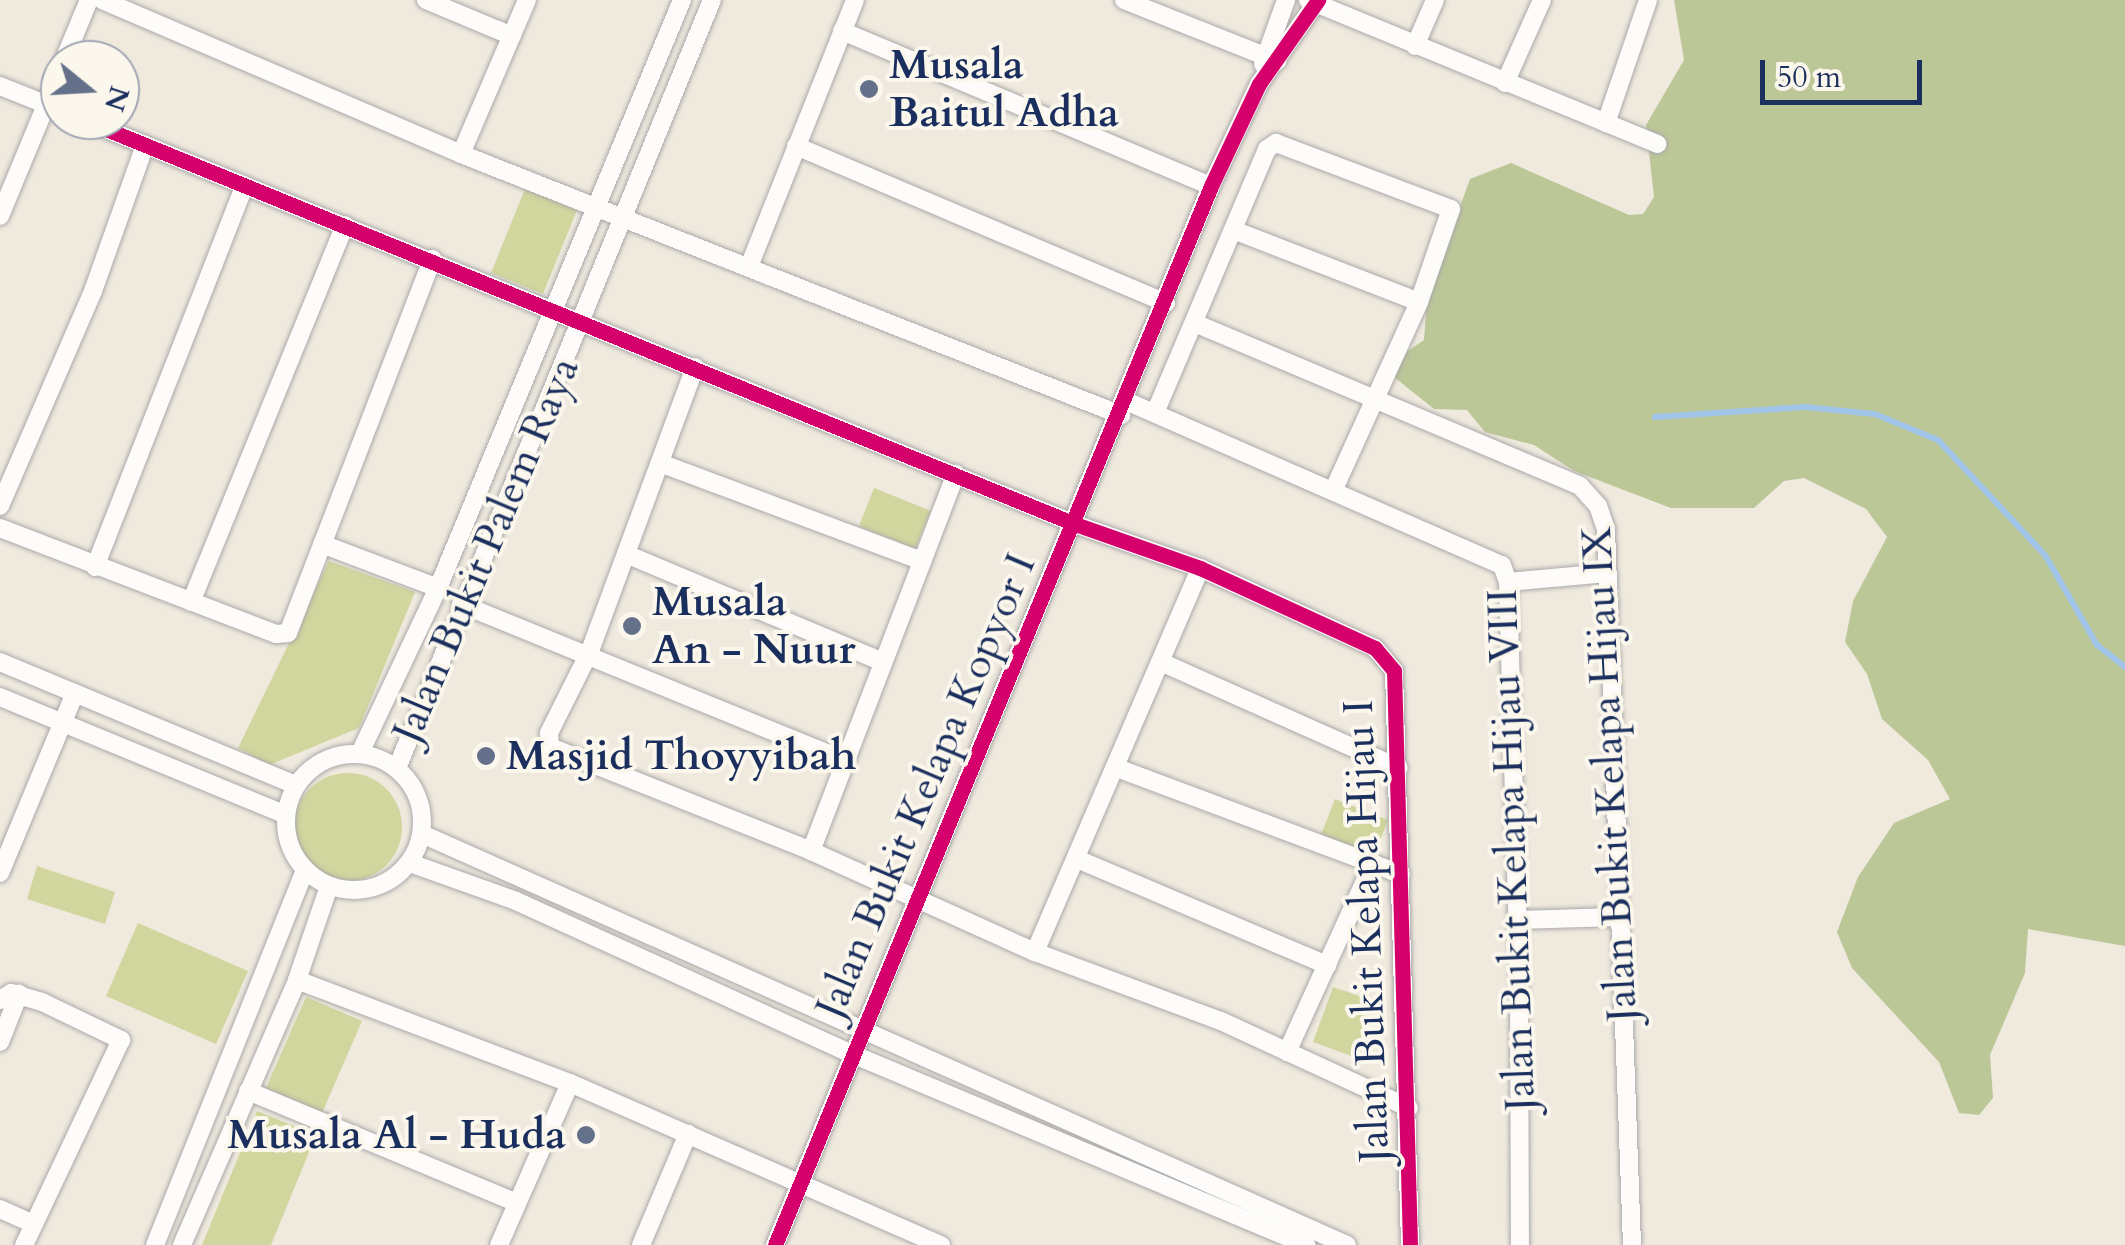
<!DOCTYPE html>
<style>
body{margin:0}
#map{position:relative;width:2125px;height:1245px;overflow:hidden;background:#efe9de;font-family:Cardo,serif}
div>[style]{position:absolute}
.green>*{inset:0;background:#d1d69e}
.round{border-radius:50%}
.forest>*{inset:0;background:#bcc798}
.stream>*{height:6px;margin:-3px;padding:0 3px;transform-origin:3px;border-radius:3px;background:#a0c5e8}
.roads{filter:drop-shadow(0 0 2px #aaa9a9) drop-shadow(0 0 2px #aaa9a9)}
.minor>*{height:18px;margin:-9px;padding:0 9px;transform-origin:9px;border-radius:9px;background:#fdfcfa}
.minor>.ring{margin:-9px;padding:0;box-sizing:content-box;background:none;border:18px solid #fdfcfa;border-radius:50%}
.cycleway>*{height:15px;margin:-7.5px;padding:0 7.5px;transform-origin:7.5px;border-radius:7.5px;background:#d6006c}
.dots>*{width:28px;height:28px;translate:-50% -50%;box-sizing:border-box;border:5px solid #fbf7ec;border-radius:50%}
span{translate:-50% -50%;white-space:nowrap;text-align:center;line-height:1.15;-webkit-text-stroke:8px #fbf7ec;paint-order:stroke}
.poi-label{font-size:42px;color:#1b2f5e;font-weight:700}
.left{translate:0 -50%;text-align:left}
.right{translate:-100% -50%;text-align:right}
.street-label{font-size:42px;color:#1b2f5e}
.north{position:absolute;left:40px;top:40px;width:100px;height:100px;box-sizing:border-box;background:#fbf7ec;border:2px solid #a1a7b3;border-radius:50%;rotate:108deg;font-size:28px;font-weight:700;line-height:40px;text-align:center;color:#1b2f5e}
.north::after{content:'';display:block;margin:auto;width:35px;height:45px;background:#65708b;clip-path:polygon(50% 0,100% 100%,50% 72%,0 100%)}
.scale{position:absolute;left:1760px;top:60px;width:162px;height:45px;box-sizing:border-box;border:5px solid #1b2f5e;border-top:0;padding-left:12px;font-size:30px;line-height:35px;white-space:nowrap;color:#1b2f5e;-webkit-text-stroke:8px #fbf7ec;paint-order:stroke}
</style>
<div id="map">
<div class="green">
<div style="clip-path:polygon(525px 189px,577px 210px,543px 294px,491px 273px)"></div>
<div style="clip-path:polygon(874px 488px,931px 511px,915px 549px,859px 526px)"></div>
<div style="clip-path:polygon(329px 561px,415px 592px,359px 728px,269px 765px,238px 748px)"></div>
<div class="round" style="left:294px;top:773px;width:108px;height:108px"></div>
<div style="clip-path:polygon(1335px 799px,1388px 820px,1373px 860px,1319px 840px)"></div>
<div style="clip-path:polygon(37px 866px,115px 892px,105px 924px,27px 899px)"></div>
<div style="clip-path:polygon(138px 923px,248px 971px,216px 1044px,106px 996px)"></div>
<div style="clip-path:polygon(1333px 987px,1377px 1002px,1357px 1058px,1313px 1042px)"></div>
<div style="clip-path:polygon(306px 997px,362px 1021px,322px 1113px,266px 1088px)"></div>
<div style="clip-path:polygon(257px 1111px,316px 1135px,271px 1245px,202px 1245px)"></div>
</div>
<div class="forest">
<div style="clip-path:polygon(1674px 0,2125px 0,2125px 946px,2028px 929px,2025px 973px,1990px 1055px,1993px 1098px,1979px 1115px,1959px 1113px,1939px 1062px,1852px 968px,1837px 932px,1858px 877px,1894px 823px,1950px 799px,1928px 760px,1882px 719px,1867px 674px,1845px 642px,1853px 601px,1887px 537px,1866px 509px,1804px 478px,1784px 481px,1754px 508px,1671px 508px,1574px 471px,1534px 445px,1485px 432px,1467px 410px,1434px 409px,1394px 377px,1402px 355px,1424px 340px,1427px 297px,1470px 179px,1511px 163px,1629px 215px,1643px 214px,1654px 197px,1646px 125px,1684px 60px)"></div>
</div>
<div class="stream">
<div style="left:1655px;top:417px;width:150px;rotate:-3.8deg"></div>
<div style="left:1805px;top:407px;width:70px;rotate:5.7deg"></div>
<div style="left:1875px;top:414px;width:68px;rotate:22.4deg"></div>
<div style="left:1938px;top:440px;width:157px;rotate:47.1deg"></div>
<div style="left:2045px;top:555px;width:104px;rotate:60deg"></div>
<div style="left:2097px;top:645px;width:36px;rotate:38deg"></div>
</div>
<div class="roads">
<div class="minor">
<div style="left:102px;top:0;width:391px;rotate:23.2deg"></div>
<div style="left:461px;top:154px;width:710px;rotate:21.58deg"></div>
<div style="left:426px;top:0;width:93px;rotate:22.7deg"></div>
<div style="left:1124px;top:0;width:165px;rotate:21.7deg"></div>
<div style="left:1308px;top:0;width:378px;rotate:22.4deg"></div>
<div style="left:842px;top:31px;width:400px;rotate:22.8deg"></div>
<div style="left:1415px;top:46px;width:50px;rotate:-66.5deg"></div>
<div style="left:64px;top:60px;width:65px;rotate:-67.4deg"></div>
<div style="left:1263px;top:64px;width:68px;rotate:-70.2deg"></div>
<div style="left:1505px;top:83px;width:91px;rotate:-66deg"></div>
<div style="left:0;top:86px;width:65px;rotate:21.8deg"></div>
<div style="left:84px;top:120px;width:1070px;rotate:22.18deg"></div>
<div style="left:1075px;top:524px;width:133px;rotate:19.4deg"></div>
<div style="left:1200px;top:568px;width:192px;rotate:24.6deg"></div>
<div style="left:1375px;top:648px;width:30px;rotate:50deg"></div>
<div style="left:1394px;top:671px;width:574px;rotate:88.4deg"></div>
<div style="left:1606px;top:123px;width:130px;rotate:-71.1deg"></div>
<div style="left:796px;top:146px;width:402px;rotate:23deg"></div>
<div style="left:461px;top:154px;width:168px;rotate:-66.8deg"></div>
<div style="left:0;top:216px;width:157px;rotate:-67.5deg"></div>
<div style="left:750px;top:264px;width:284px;rotate:-68.3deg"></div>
<div style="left:1197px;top:324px;width:416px;rotate:22.9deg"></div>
<div style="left:1580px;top:486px;width:27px;rotate:48deg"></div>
<div style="left:1598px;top:506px;width:24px;rotate:71deg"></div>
<div style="left:1606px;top:529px;width:716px;rotate:87.92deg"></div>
<div style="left:695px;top:367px;width:303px;rotate:110.3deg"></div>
<div style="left:590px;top:651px;width:92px;rotate:116.6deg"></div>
<div style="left:549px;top:733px;width:14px;rotate:86deg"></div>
<div style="left:550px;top:747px;width:281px;rotate:21.7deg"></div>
<div style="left:811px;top:851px;width:246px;rotate:24.3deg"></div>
<div style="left:1035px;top:952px;width:198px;rotate:20.4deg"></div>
<div style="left:1221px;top:1021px;width:207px;rotate:24.8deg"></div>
<div style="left:1126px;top:401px;width:410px;rotate:23.6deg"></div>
<div style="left:1502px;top:565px;width:18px;rotate:71deg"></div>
<div style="left:1508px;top:582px;width:398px;rotate:88.4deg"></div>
<div style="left:1519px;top:980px;width:265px;rotate:89.8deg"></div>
<div style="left:1155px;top:413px;width:287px;rotate:-67deg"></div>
<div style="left:1267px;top:149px;width:11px;rotate:-34deg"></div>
<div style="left:1276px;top:143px;width:187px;rotate:20.7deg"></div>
<div style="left:1451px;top:209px;width:98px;rotate:109deg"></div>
<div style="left:1419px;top:302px;width:196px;rotate:-158.8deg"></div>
<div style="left:660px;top:463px;width:280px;rotate:20.5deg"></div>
<div style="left:1333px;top:491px;width:208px;rotate:-65.5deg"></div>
<div style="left:0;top:506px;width:234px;rotate:-66.6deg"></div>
<div style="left:93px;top:291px;width:155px;rotate:-70.4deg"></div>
<div style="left:0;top:528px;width:296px;rotate:21deg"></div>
<div style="left:276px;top:634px;width:12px;rotate:-5deg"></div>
<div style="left:288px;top:633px;width:401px;rotate:-68.9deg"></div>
<div style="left:322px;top:544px;width:124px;rotate:20.8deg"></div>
<div style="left:626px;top:554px;width:279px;rotate:22.8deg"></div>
<div style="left:95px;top:567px;width:410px;rotate:-68.6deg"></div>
<div style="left:1508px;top:582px;width:99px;rotate:-5.2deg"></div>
<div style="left:191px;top:602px;width:407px;rotate:-67.8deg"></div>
<div style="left:461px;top:604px;width:416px;rotate:22.2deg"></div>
<div style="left:0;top:662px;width:321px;rotate:22.6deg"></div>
<div style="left:1163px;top:663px;width:258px;rotate:24deg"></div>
<div style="left:0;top:697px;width:309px;rotate:22.4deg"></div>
<div style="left:360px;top:753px;width:183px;rotate:-64.7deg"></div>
<div style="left:438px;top:588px;width:637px;rotate:-67.46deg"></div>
<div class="ring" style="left:286px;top:754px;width:118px;height:118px"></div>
<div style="left:397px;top:768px;width:830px;rotate:-67.7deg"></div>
<div style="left:1117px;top:768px;width:303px;rotate:20.5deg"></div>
<div style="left:422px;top:834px;width:1012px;rotate:23.96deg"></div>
<div style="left:811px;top:851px;width:404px;rotate:-69deg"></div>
<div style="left:1077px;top:859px;width:272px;rotate:23deg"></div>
<div style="left:410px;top:863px;width:113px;rotate:19.7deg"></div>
<div style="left:516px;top:901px;width:369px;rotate:24.5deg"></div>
<div style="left:852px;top:1054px;width:493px;rotate:22.8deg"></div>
<div style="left:0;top:873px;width:195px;rotate:-67.4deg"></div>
<div style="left:1518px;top:920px;width:99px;rotate:-1.7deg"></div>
<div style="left:1035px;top:952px;width:418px;rotate:-66.7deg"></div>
<div style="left:297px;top:980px;width:292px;rotate:20.7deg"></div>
<div style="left:570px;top:1083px;width:405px;rotate:23.6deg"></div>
<div style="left:0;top:1000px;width:13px;rotate:-32deg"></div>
<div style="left:11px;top:993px;width:32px;rotate:16deg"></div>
<div style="left:42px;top:1002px;width:88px;rotate:25.7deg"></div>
<div style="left:121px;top:1040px;width:227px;rotate:115.3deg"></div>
<div style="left:0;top:1042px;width:52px;rotate:-68.4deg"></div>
<div style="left:1287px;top:1052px;width:208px;rotate:-65.5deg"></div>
<div style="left:248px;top:1091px;width:289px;rotate:22.6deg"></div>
<div style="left:0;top:1209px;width:36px;rotate:24deg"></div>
<div style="left:155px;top:1245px;width:404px;rotate:-68.2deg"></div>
<div style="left:182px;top:1245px;width:289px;rotate:-66.5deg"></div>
<div style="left:297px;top:980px;width:99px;rotate:-71.2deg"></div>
<div style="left:499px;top:1245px;width:177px;rotate:-66.3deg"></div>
<div style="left:641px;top:1245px;width:121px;rotate:-67.1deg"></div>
<div style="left:775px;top:1245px;width:1145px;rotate:-67.62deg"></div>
<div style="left:1211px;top:186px;width:113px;rotate:-64.8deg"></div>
<div style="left:1259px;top:84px;width:103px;rotate:-54.9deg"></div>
</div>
</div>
<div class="cycleway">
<div style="left:84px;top:120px;width:1070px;rotate:22.18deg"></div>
<div style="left:1075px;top:524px;width:133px;rotate:19.4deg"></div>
<div style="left:1200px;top:568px;width:192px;rotate:24.6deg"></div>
<div style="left:1375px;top:648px;width:30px;rotate:50deg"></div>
<div style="left:1394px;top:671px;width:574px;rotate:88.4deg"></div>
<div style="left:775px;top:1245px;width:1145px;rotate:-67.62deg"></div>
<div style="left:1211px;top:186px;width:113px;rotate:-64.8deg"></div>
<div style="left:1259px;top:84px;width:103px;rotate:-54.9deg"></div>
</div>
<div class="dots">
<div style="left:869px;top:89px;background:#65708b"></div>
<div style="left:632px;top:626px;background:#65708b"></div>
<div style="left:486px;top:756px;background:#65708b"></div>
<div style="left:586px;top:1135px;background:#65708b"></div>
</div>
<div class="poi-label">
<span class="left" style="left:889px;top:89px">Musala<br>Baitul Adha</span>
<span class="left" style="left:652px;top:626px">Musala<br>An - Nuur</span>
<span class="left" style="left:506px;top:756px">Masjid Thoyyibah</span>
<span class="right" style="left:566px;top:1135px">Musala Al - Huda</span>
</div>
<div class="street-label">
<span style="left:486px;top:550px;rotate:-67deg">Jalan Bukit Palem Raya</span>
<span style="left:1610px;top:774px;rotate:-93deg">Jalan Bukit Kelapa Hijau IX</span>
<span style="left:926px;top:786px;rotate:-67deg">Jalan Bukit Kelapa Kopyor I</span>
<span style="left:1512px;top:850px;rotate:-92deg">Jalan Bukit Kelapa Hijau VIII</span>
<span style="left:1367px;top:931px;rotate:-92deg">Jalan Bukit Kelapa Hijau I</span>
</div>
<div class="north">N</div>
<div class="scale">50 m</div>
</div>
